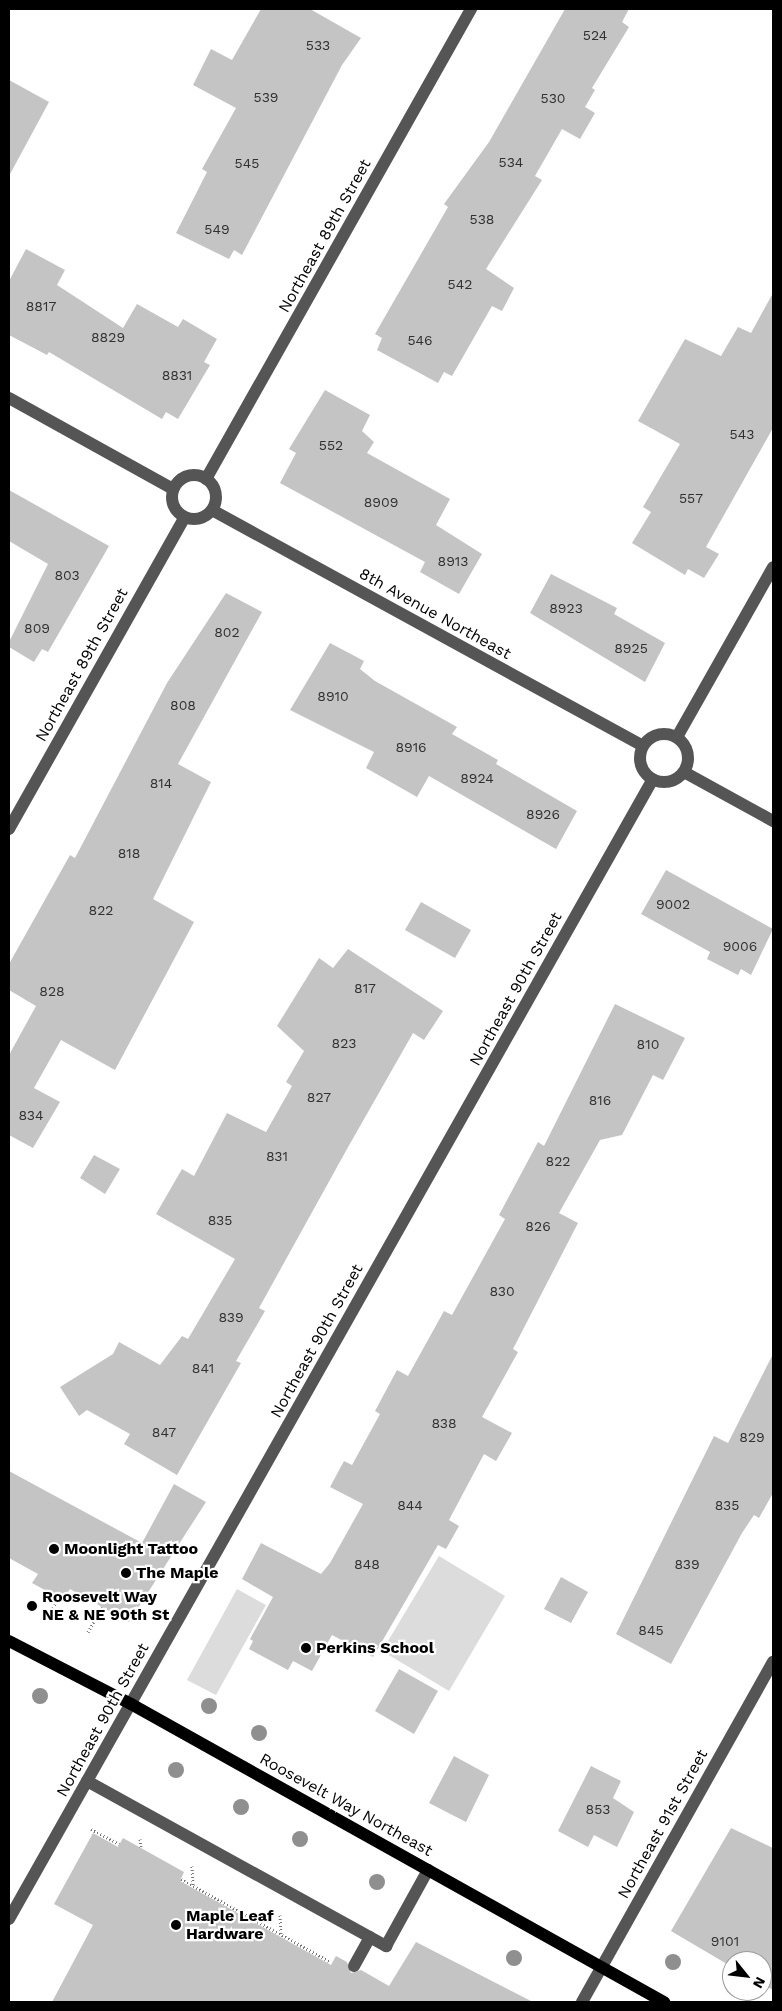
<!DOCTYPE html>
<style>
body{margin:0}
#map{position:relative;width:782px;height:2011px;overflow:hidden;background:#fff;font-family:"Work Sans",sans-serif}
div>[style]{position:absolute}
.green>*{inset:0;background:#dcdcdc}
.building>*{inset:0;background:#c4c4c4}
.path>*{height:3px;margin-top:-1.5px;transform-origin:0;background:repeating-linear-gradient(90deg,#777 0 1px,transparent 0 3.5px)}
.minor>*{height:12px;margin:-6px;padding:0 6px;transform-origin:6px;border-radius:6px;background:#555}
.minor>.ring{margin:-6px;padding:0;box-sizing:content-box;background:none;border:12px solid #555;border-radius:50%}
.major>*{height:12px;margin:-6px;padding:0 6px;transform-origin:6px;border-radius:6px;background:#000}
.trees>*{width:16px;height:16px;margin:-8px;border-radius:50%;background:#8f8f8f}
.dots>*{width:14px;height:14px;translate:-50% -50%;box-sizing:border-box;border:2px solid #fff;border-radius:50%}
span{translate:-50% -50%;white-space:nowrap;text-align:center;line-height:1.15;-webkit-text-stroke:4.5px #fff;paint-order:stroke}
.number-label{font-size:14px;color:#313131}
.number-label span{-webkit-text-stroke-width:0}
.street-label{font-size:16px;color:#000}
.poi-label{font-size:16px;color:#000;font-weight:700}
.left{translate:0 -50%;text-align:left}
.frame{position:absolute;inset:0;border:10px solid #000;pointer-events:none}
.north{position:absolute;left:722px;top:1951px;width:50px;height:50px;box-sizing:border-box;background:#fff;border:1px solid #999;border-radius:50%;rotate:119deg;font-size:14px;font-weight:700;line-height:20px;text-align:center;color:#000}
.north::after{content:'';display:block;margin:auto;width:18px;height:22px;background:#000;clip-path:polygon(50% 0,100% 100%,50% 72%,0 100%)}
</style>
<div id="map">
<div class="green">
<div style="clip-path:polygon(439px 1556px,505px 1596px,449px 1691px,382px 1651px)"></div>
<div style="clip-path:polygon(237px 1589px,266px 1605px,216px 1695px,187px 1680px)"></div>
</div>
<div class="building">
<div style="clip-path:polygon(261px 9px,310px 9px,361px 38px,342px 65px,242px 255px,234px 250px,229px 259px,176px 233px,207px 172px,202px 169px,236px 108px,193px 85px,211px 49px,232px 60px)"></div>
<div style="clip-path:polygon(565px 9px,629px 9px,622px 22px,629px 27px,592px 88px,595px 90px,585px 107px,595px 113px,580px 139px,562px 129px,535px 176px,542px 180px,486px 269px,514px 288px,502px 311px,492px 306px,452px 376px,444px 372px,438px 383px,377px 350px,382px 338px,375px 334px,448px 207px,444px 204px,489px 142px)"></div>
<div style="clip-path:polygon(9px 80px,49px 102px,9px 176px)"></div>
<div style="clip-path:polygon(26px 249px,65px 270px,57px 285px,123px 328px,137px 304px,178px 327px,183px 319px,217px 339px,204px 362px,210px 365px,178px 419px,166px 412px,162px 419px,49px 352px,47px 355px,9px 335px,9px 281px)"></div>
<div style="clip-path:polygon(773px 293px,773px 428px,706px 547px,719px 554px,704px 578px,688px 569px,685px 575px,632px 543px,651px 512px,643px 507px,680px 444px,638px 421px,685px 339px,721px 356px,738px 327px,751px 333px)"></div>
<div style="clip-path:polygon(325px 390px,370px 415px,362px 431px,374px 442px,367px 453px,450px 499px,436px 525px,482px 554px,459px 594px,420px 572px,425px 562px,280px 483px,296px 453px,289px 449px)"></div>
<div style="clip-path:polygon(9px 490px,109px 546px,48px 652px,42px 649px,34px 662px,9px 647px,9px 642px,48px 564px,9px 541px)"></div>
<div style="clip-path:polygon(551px 574px,617px 608px,614px 614px,665px 643px,645px 682px,530px 613px)"></div>
<div style="clip-path:polygon(226px 593px,262px 612px,178px 764px,211px 782px,153px 899px,194px 922px,115px 1070px,61px 1040px,34px 1088px,60px 1102px,33px 1148px,9px 1135px,9px 1055px,36px 1006px,9px 990px,9px 964px,70px 855px,75px 858px,167px 683px)"></div>
<div style="clip-path:polygon(330px 643px,364px 661px,360px 669px,375px 681px,457px 727px,452px 734px,498px 760px,496px 764px,577px 811px,556px 849px,429px 776px,417px 797px,366px 768px,374px 752px,290px 710px)"></div>
<div style="clip-path:polygon(666px 870px,773px 929px,751px 975px,741px 969px,738px 975px,707px 959px,710px 952px,641px 914px)"></div>
<div style="clip-path:polygon(421px 902px,471px 930px,455px 958px,405px 930px)"></div>
<div style="clip-path:polygon(348px 949px,443px 1011px,424px 1040px,413px 1033px,347px 1149px,259px 1308px,265px 1311px,236px 1361px,241px 1363px,177px 1475px,124px 1444px,130px 1434px,87px 1410px,79px 1416px,60px 1387px,113px 1354px,119px 1342px,160px 1365px,182px 1336px,188px 1339px,235px 1259px,156px 1214px,182px 1169px,194px 1176px,227px 1113px,266px 1132px,292px 1086px,286px 1082px,304px 1051px,277px 1026px,319px 958px,333px 968px)"></div>
<div style="clip-path:polygon(615px 1004px,685px 1038px,663px 1080px,653px 1075px,622px 1135px,600px 1140px,559px 1213px,578px 1223px,513px 1349px,518px 1352px,482px 1417px,512px 1433px,496px 1461px,484px 1454px,449px 1520px,459px 1526px,446px 1549px,438px 1545px,373px 1657px,332px 1635px,312px 1671px,293px 1661px,288px 1670px,249px 1649px,253px 1641px,250px 1639px,273px 1597px,242px 1579px,261px 1543px,321px 1574px,330px 1563px,363px 1504px,330px 1487px,344px 1461px,352px 1465px,380px 1414px,375px 1411px,397px 1370px,408px 1376px,444px 1311px,452px 1315px,505px 1219px,499px 1215px,538px 1142px,544px 1146px)"></div>
<div style="clip-path:polygon(94px 1155px,120px 1169px,105px 1194px,80px 1178px)"></div>
<div style="clip-path:polygon(773px 1354px,773px 1493px,759px 1518px,754px 1515px,742px 1533px,671px 1664px,616px 1634px,714px 1436px,728px 1443px)"></div>
<div style="clip-path:polygon(9px 1471px,142px 1543px,174px 1484px,206px 1502px,129px 1622px,70px 1589px,63px 1600px,32px 1583px,38px 1574px,9px 1558px)"></div>
<div style="clip-path:polygon(561px 1577px,588px 1592px,571px 1623px,544px 1609px)"></div>
<div style="clip-path:polygon(399px 1669px,438px 1691px,414px 1734px,375px 1711px)"></div>
<div style="clip-path:polygon(454px 1756px,489px 1775px,466px 1822px,429px 1803px)"></div>
<div style="clip-path:polygon(591px 1766px,621px 1781px,613px 1798px,634px 1812px,617px 1847px,594px 1835px,588px 1847px,558px 1831px)"></div>
<div style="clip-path:polygon(731px 1828px,773px 1848px,773px 1990px,762px 1984px,762px 1961px,732px 1961px,732px 1967px,671px 1931px)"></div>
<div style="clip-path:polygon(93px 1833px,118px 1847px,123px 1838px,184px 1872px,180px 1881px,331px 1965px,336px 1956px,347px 1962px,351px 1973px,361px 1970px,389px 1986px,416px 1942px,533px 2002px,52px 2002px,93px 1925px,54px 1904px)"></div>
</div>
<div class="path">
<div style="left:51px;top:1611px;width:15px;rotate:-58deg"></div>
<div style="left:88px;top:1632px;width:29px;rotate:-61deg"></div>
<div style="left:91px;top:1829px;width:32px;rotate:28deg"></div>
<div style="left:140px;top:1839px;width:9px;rotate:84deg"></div>
<div style="left:192px;top:1866px;width:19px;rotate:87deg"></div>
<div style="left:181px;top:1879px;width:171px;rotate:29deg"></div>
<div style="left:280px;top:1915px;width:19px;rotate:87deg"></div>
</div>
<div class="minor">
<div style="left:9px;top:398px;width:188px;rotate:29deg"></div>
<div class="ring" style="left:172px;top:475px;width:32px;height:32px"></div>
<div style="left:206px;top:479px;width:540px;rotate:-60.58deg"></div>
<div style="left:212px;top:510px;width:491px;rotate:28.7deg"></div>
<div class="ring" style="left:640px;top:734px;width:36px;height:36px"></div>
<div style="left:677px;top:737px;width:195px;rotate:-60.5deg"></div>
<div style="left:684px;top:772px;width:102px;rotate:28.8deg"></div>
<div style="left:9px;top:829px;width:357px;rotate:-60.6deg"></div>
<div style="left:87px;top:1781px;width:342px;rotate:28.9deg"></div>
<div style="left:386px;top:1946px;width:87px;rotate:-61.1deg"></div>
<div style="left:9px;top:1919px;width:1309px;rotate:-60.54deg"></div>
<div style="left:354px;top:1966px;width:33px;rotate:-61deg"></div>
<div style="left:582px;top:2002px;width:390px;rotate:-60.7deg"></div>
</div>
<div class="major">
<div style="left:9px;top:1641px;width:137px;rotate:27.3deg"></div>
<div style="left:131px;top:1704px;width:611px;rotate:29.21deg"></div>
</div>
<div class="trees">
<div style="left:40px;top:1696px"></div>
<div style="left:209px;top:1706px"></div>
<div style="left:259px;top:1733px"></div>
<div style="left:176px;top:1770px"></div>
<div style="left:241px;top:1807px"></div>
<div style="left:300px;top:1839px"></div>
<div style="left:377px;top:1882px"></div>
<div style="left:514px;top:1958px"></div>
<div style="left:673px;top:1962px"></div>
</div>
<div class="dots">
<div style="left:54px;top:1549px;background:#000"></div>
<div style="left:126px;top:1573px;background:#000"></div>
<div style="left:32px;top:1606px;background:#000"></div>
<div style="left:306px;top:1648px;background:#000"></div>
<div style="left:176px;top:1925px;background:#000"></div>
</div>
<div class="number-label">
<span style="left:595px;top:35px">524</span>
<span style="left:318px;top:45px">533</span>
<span style="left:266px;top:97px">539</span>
<span style="left:553px;top:98px">530</span>
<span style="left:511px;top:162px">534</span>
<span style="left:247px;top:163px">545</span>
<span style="left:482px;top:219px">538</span>
<span style="left:217px;top:229px">549</span>
<span style="left:460px;top:284px">542</span>
<span style="left:41px;top:306px">8817</span>
<span style="left:108px;top:337px">8829</span>
<span style="left:420px;top:340px">546</span>
<span style="left:177px;top:375px">8831</span>
<span style="left:742px;top:434px">543</span>
<span style="left:331px;top:445px">552</span>
<span style="left:691px;top:498px">557</span>
<span style="left:381px;top:502px">8909</span>
<span style="left:453px;top:561px">8913</span>
<span style="left:67px;top:575px">803</span>
<span style="left:566px;top:608px">8923</span>
<span style="left:37px;top:628px">809</span>
<span style="left:227px;top:632px">802</span>
<span style="left:631px;top:648px">8925</span>
<span style="left:333px;top:696px">8910</span>
<span style="left:183px;top:705px">808</span>
<span style="left:411px;top:747px">8916</span>
<span style="left:477px;top:778px">8924</span>
<span style="left:161px;top:783px">814</span>
<span style="left:543px;top:814px">8926</span>
<span style="left:129px;top:853px">818</span>
<span style="left:673px;top:904px">9002</span>
<span style="left:101px;top:910px">822</span>
<span style="left:740px;top:946px">9006</span>
<span style="left:365px;top:988px">817</span>
<span style="left:52px;top:991px">828</span>
<span style="left:344px;top:1043px">823</span>
<span style="left:648px;top:1044px">810</span>
<span style="left:319px;top:1097px">827</span>
<span style="left:600px;top:1100px">816</span>
<span style="left:31px;top:1115px">834</span>
<span style="left:277px;top:1156px">831</span>
<span style="left:558px;top:1161px">822</span>
<span style="left:220px;top:1220px">835</span>
<span style="left:538px;top:1226px">826</span>
<span style="left:502px;top:1291px">830</span>
<span style="left:231px;top:1317px">839</span>
<span style="left:203px;top:1368px">841</span>
<span style="left:444px;top:1423px">838</span>
<span style="left:164px;top:1432px">847</span>
<span style="left:752px;top:1437px">829</span>
<span style="left:410px;top:1505px">844</span>
<span style="left:727px;top:1505px">835</span>
<span style="left:367px;top:1564px">848</span>
<span style="left:687px;top:1564px">839</span>
<span style="left:651px;top:1630px">845</span>
<span style="left:598px;top:1809px">853</span>
<span style="left:725px;top:1941px">9101</span>
</div>
<div class="street-label">
<span style="left:325px;top:236px;rotate:-61deg">Northeast 89th Street</span>
<span style="left:435px;top:614px;rotate:29deg">8th Avenue Northeast</span>
<span style="left:82px;top:665px;rotate:-61deg">Northeast 89th Street</span>
<span style="left:516px;top:989px;rotate:-61deg">Northeast 90th Street</span>
<span style="left:317px;top:1341px;rotate:-61deg">Northeast 90th Street</span>
<span style="left:103px;top:1720px;rotate:-61deg">Northeast 90th Street</span>
<span style="left:346px;top:1805px;rotate:29deg">Roosevelt Way Northeast</span>
<span style="left:663px;top:1824px;rotate:-61deg">Northeast 91st Street</span>
</div>
<div class="poi-label">
<span class="left" style="left:64px;top:1549px">Moonlight Tattoo</span>
<span class="left" style="left:136px;top:1573px">The Maple</span>
<span class="left" style="left:42px;top:1606px">Roosevelt Way<br>NE &amp; NE 90th St</span>
<span class="left" style="left:316px;top:1648px">Perkins School</span>
<span class="left" style="left:186px;top:1925px">Maple Leaf<br>Hardware</span>
</div>
<div class="frame"></div>
<div class="north">N</div>
</div>
